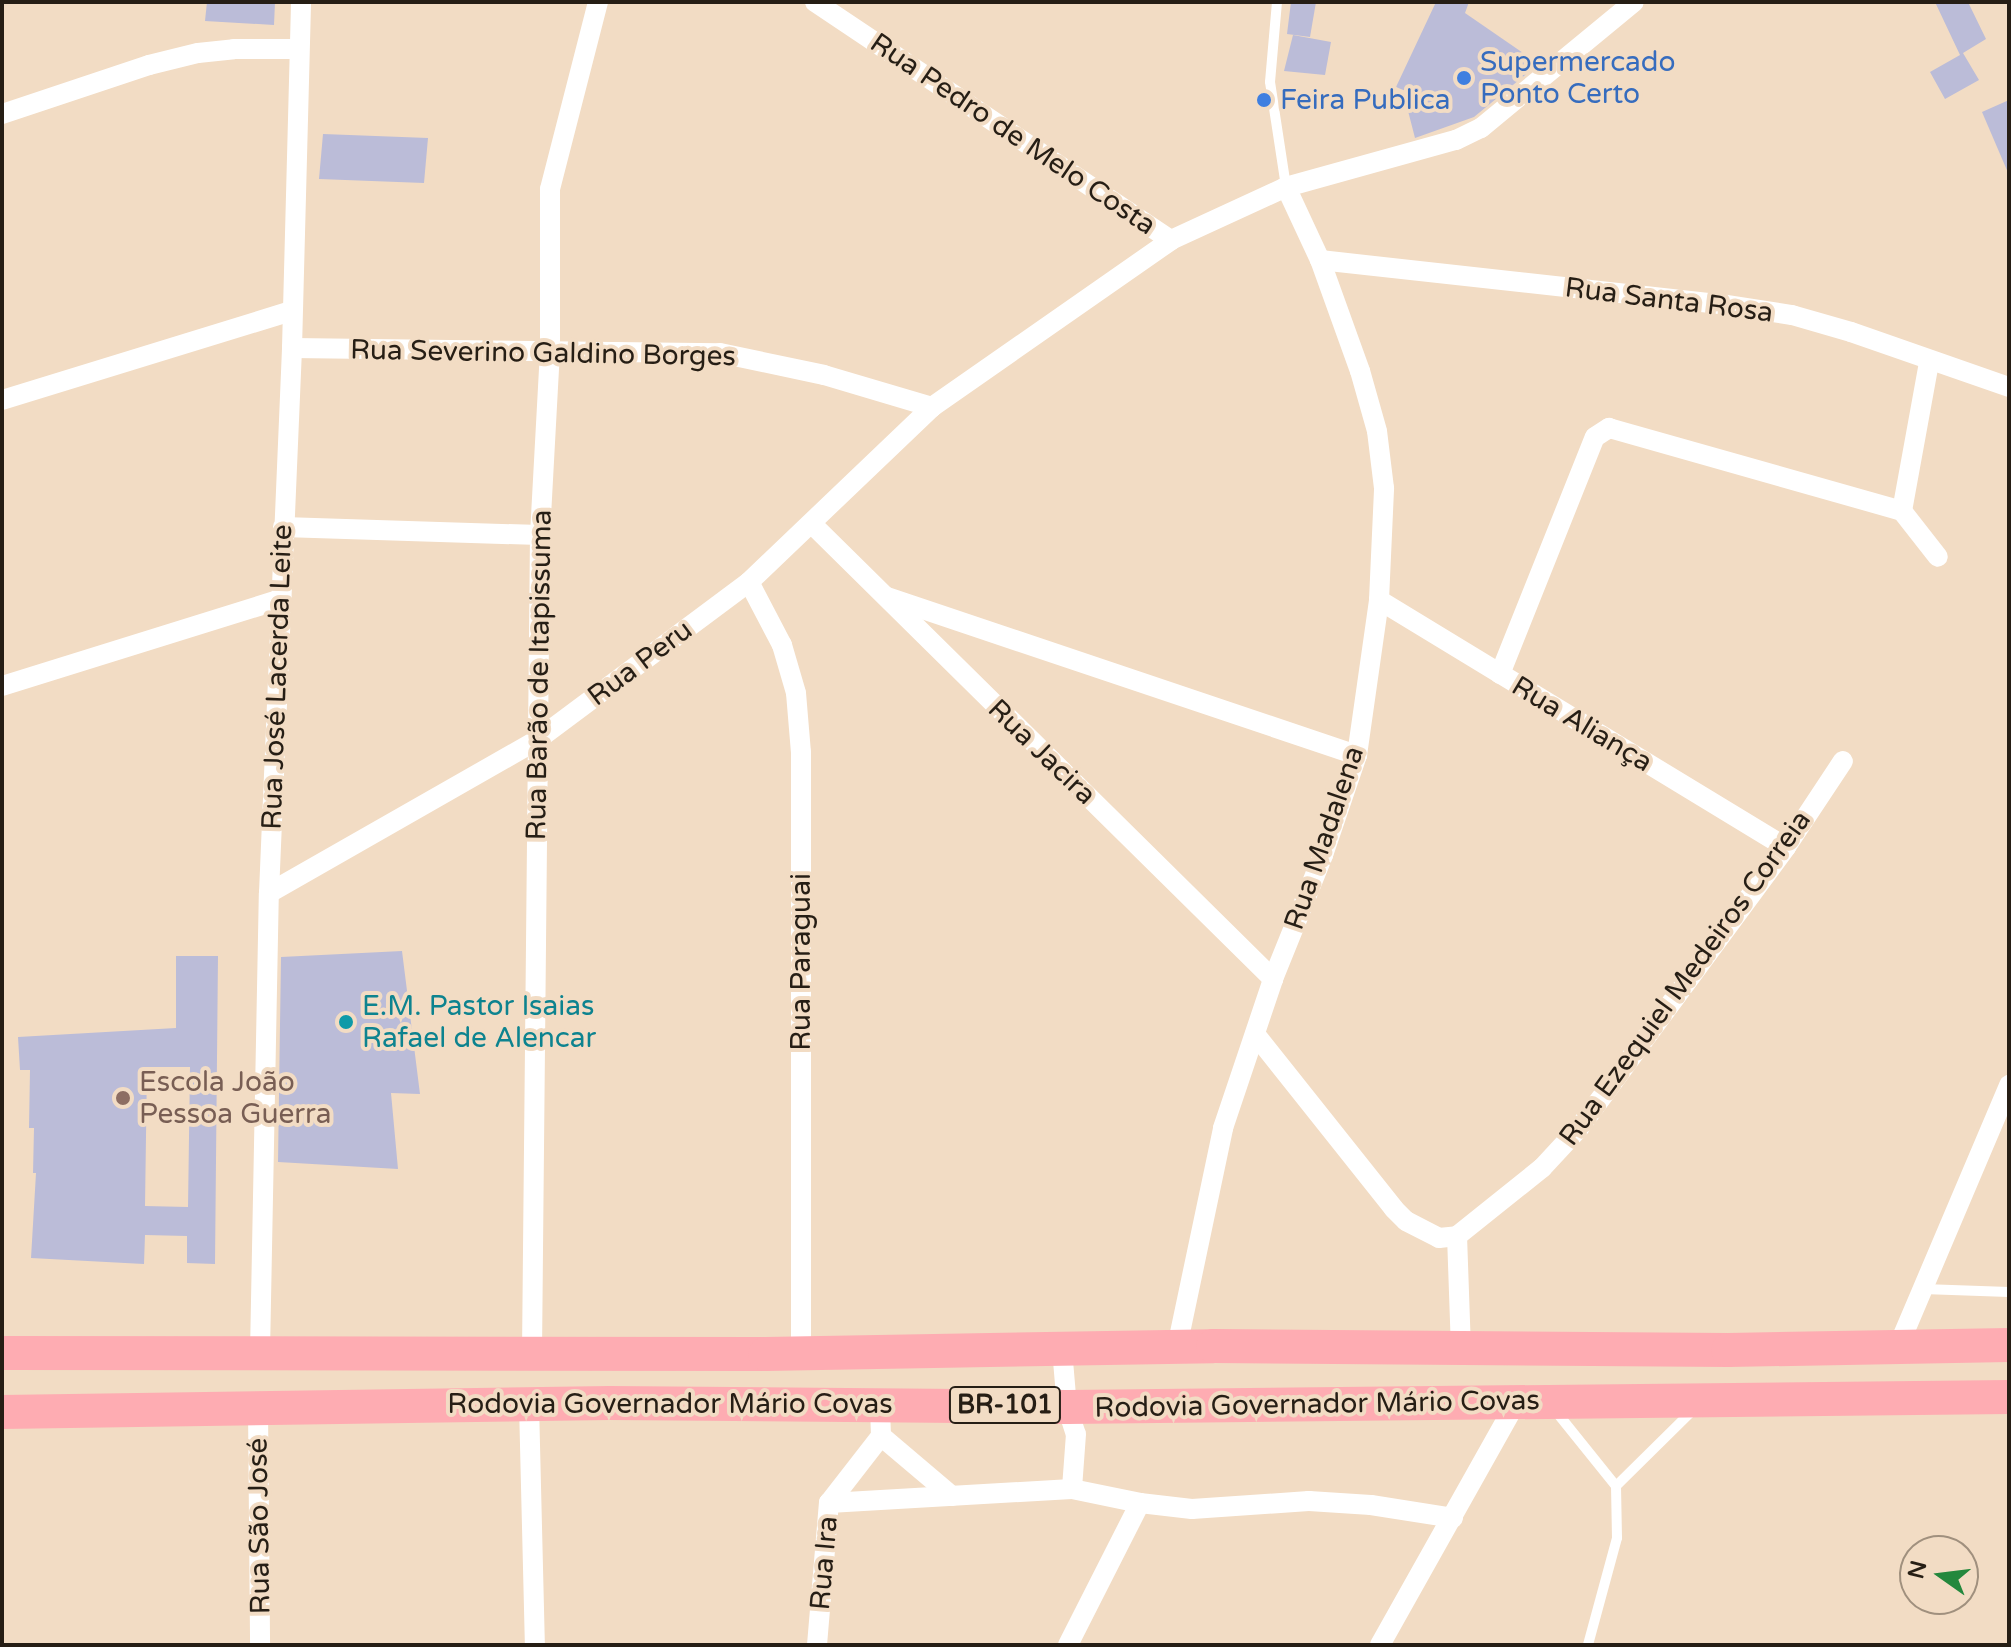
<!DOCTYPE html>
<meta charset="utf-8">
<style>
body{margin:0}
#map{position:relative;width:2011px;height:1647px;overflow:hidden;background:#f2dcc4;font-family:"Varela Round",sans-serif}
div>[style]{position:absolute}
.building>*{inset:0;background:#bbbcd8}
.service>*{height:10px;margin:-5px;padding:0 5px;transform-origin:5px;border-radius:5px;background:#fff}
.minor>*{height:20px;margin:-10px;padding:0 10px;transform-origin:10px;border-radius:10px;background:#fff}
.trunk>*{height:34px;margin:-17px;padding:0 17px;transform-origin:17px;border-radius:17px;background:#feacb2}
.dots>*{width:22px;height:22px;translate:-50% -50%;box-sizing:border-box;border:4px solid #f2dcc4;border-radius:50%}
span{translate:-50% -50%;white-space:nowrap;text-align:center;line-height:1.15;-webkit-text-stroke:8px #f2dcc4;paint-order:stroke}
.shield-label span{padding:2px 6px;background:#f2dcc4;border:2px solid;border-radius:6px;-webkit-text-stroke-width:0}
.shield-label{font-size:26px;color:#261e15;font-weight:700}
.shop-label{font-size:28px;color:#366cbe}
.left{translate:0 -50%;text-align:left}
.street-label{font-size:28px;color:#261e15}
.culture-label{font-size:28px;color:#0d838f}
.education-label{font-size:28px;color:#785e54}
.frame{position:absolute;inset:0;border:4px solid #261e15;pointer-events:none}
.north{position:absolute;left:1899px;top:1535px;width:80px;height:80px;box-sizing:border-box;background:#f2dcc4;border:2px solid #a0907e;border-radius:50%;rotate:284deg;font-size:22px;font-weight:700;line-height:32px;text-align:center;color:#261e15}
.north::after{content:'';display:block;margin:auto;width:28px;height:36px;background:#24883d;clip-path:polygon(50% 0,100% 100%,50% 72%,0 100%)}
</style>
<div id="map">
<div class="building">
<div style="clip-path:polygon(207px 2px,275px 2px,274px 25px,205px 21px)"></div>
<div style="clip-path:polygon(1291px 2px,1316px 2px,1310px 37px,1287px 34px)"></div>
<div style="clip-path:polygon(1436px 2px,1469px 2px,1465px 13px,1529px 57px,1536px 66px,1474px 117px,1415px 138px,1407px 107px,1413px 94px,1396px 87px)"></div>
<div style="clip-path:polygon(1935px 2px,1968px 2px,1986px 39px,1963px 53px,1979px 80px,1945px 99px,1930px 72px,1960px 55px)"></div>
<div style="clip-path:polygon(1293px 35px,1331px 42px,1325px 75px,1284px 71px)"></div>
<div style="clip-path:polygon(2009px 100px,2009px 175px,1982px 112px)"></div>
<div style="clip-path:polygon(323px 134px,428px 138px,424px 183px,319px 179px)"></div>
<div style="clip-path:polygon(402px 951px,420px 1094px,391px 1093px,398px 1169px,278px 1162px,281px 957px)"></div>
<div style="clip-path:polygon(evenodd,176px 956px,218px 956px,215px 1264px,187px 1263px,187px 1236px,145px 1235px,144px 1264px,31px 1258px,36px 1173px,33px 1173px,34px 1128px,29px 1128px,30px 1070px,20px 1070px,18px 1037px,176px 1028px,176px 956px,147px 1067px,190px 1067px,188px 1207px,145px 1206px,147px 1067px)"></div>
</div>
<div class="service">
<div style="left:1277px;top:2px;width:80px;rotate:95deg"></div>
<div style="left:1270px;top:82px;width:106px;rotate:81.3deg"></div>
<div style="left:1923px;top:1289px;width:86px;rotate:2deg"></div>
<div style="left:1554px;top:1409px;width:99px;rotate:51.2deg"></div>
<div style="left:1616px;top:1486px;width:52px;rotate:88.9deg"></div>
<div style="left:1617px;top:1538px;width:111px;rotate:105.2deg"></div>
<div style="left:1616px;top:1486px;width:110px;rotate:-44.6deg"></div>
</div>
<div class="minor">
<div style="left:815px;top:2px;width:428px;rotate:33.8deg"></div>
<div style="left:2px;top:114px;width:155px;rotate:-18.4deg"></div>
<div style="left:149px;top:65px;width:50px;rotate:-13.8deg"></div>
<div style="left:198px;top:53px;width:36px;rotate:-6deg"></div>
<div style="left:234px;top:49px;width:65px"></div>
<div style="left:1320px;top:260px;width:402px;rotate:6.3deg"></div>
<div style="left:1720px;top:304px;width:73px;rotate:8.7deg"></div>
<div style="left:1792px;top:315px;width:61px;rotate:16.1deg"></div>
<div style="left:1851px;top:332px;width:167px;rotate:19.2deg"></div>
<div style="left:292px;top:348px;width:428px;rotate:0.7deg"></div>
<div style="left:720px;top:353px;width:106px;rotate:11.9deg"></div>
<div style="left:824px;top:375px;width:113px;rotate:16.5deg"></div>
<div style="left:2px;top:400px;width:303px;rotate:-17.1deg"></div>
<div style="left:1902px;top:511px;width:151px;rotate:-79.7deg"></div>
<div style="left:812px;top:524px;width:648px;rotate:44.62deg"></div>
<div style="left:283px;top:527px;width:257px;rotate:1.8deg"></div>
<div style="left:749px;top:582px;width:71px;rotate:62.4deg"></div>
<div style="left:782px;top:645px;width:50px;rotate:73.7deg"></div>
<div style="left:796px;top:693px;width:59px;rotate:85.2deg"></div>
<div style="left:801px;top:752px;width:601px;rotate:90deg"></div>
<div style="left:887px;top:597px;width:496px;rotate:18.6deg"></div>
<div style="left:1379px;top:600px;width:476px;rotate:31.3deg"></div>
<div style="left:1500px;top:674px;width:255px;rotate:-68.2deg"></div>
<div style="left:1595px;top:437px;width:17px;rotate:-33deg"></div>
<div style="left:1609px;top:428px;width:305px;rotate:15.8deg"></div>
<div style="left:1902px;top:511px;width:58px;rotate:52deg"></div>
<div style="left:2px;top:686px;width:293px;rotate:-17.3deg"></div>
<div style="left:269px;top:893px;width:309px;rotate:-29.7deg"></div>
<div style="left:537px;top:740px;width:264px;rotate:-36.7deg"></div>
<div style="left:749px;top:582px;width:253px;rotate:-43.7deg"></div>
<div style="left:932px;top:407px;width:292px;rotate:-34.9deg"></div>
<div style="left:1171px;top:240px;width:127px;rotate:-24.7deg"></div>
<div style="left:1286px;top:187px;width:176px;rotate:-15.5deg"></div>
<div style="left:1456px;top:140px;width:28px;rotate:-26deg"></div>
<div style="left:1481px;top:128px;width:198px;rotate:-39.5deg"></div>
<div style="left:1255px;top:1034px;width:223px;rotate:51.5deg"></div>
<div style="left:1394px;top:1209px;width:17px;rotate:45deg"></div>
<div style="left:1406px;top:1221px;width:37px;rotate:27deg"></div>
<div style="left:1439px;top:1238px;width:18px;rotate:-6deg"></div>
<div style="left:1177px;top:1347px;width:224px;rotate:-78.1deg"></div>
<div style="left:1223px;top:1128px;width:157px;rotate:-71.4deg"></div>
<div style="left:1273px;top:979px;width:134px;rotate:-68deg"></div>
<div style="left:1323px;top:855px;width:106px;rotate:-71.2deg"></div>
<div style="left:1357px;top:755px;width:157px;rotate:-81.9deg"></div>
<div style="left:1379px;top:600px;width:112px;rotate:-87.4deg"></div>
<div style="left:1384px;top:488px;width:57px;rotate:-97deg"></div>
<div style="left:1377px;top:431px;width:62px;rotate:-105.8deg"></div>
<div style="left:1360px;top:371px;width:118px;rotate:-109.8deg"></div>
<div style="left:1320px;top:260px;width:81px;rotate:-115deg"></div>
<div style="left:1898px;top:1347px;width:285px;rotate:-67deg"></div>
<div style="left:1062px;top:1349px;width:58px;rotate:85.1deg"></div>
<div style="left:1067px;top:1407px;width:28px;rotate:72deg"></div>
<div style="left:1076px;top:1434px;width:55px;rotate:94.2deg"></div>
<div style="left:1072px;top:1489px;width:69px;rotate:11.6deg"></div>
<div style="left:1140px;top:1503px;width:159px;rotate:116.9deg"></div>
<div style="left:1461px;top:1350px;width:114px;rotate:-92deg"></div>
<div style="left:1457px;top:1236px;width:109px;rotate:-38.7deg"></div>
<div style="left:1542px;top:1168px;width:54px;rotate:-47.2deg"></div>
<div style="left:1579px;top:1128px;width:349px;rotate:-53.6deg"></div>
<div style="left:1786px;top:847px;width:103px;rotate:-56.5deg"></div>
<div style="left:260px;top:1353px;width:460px;rotate:-88.9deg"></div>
<div style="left:269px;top:893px;width:545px;rotate:-87.58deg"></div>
<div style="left:292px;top:348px;width:346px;rotate:-88.5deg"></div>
<div style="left:532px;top:1353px;width:818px;rotate:-89.44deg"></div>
<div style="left:540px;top:535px;width:182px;rotate:-86.9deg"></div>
<div style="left:550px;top:353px;width:164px;rotate:-90deg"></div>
<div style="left:550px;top:189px;width:193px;rotate:-75.6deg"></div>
<div style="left:529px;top:1404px;width:241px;rotate:88.6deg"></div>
<div style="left:258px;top:1407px;width:238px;rotate:89.5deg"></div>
<div style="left:881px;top:1436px;width:93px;rotate:40.2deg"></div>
<div style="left:829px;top:1503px;width:243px;rotate:-3.3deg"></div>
<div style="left:1140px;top:1503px;width:52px;rotate:6.6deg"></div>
<div style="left:1192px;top:1509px;width:117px;rotate:-3.9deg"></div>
<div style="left:1309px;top:1501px;width:62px;rotate:3.7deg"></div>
<div style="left:1371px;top:1505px;width:83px;rotate:9deg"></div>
<div style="left:817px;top:1645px;width:143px;rotate:-85.2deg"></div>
<div style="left:829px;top:1503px;width:85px;rotate:-52.2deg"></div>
<div style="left:881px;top:1436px;width:33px;rotate:-92deg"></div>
<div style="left:1380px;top:1645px;width:280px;rotate:-60.7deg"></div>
</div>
<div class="trunk">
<div style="left:2px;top:1353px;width:763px;rotate:0.08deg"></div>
<div style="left:765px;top:1354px;width:448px;rotate:-1deg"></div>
<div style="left:1213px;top:1346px;width:515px;rotate:0.45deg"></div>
<div style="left:1728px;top:1350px;width:281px;rotate:-1deg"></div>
<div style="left:2px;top:1412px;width:608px;rotate:-0.85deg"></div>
<div style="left:610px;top:1403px;width:457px;rotate:0.5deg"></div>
<div style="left:1067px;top:1407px;width:942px;rotate:-0.61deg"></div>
</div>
<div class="dots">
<div style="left:1464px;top:78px;background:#3f7fe0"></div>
<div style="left:1264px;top:100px;background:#3f7fe0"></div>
<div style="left:346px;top:1022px;background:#0f9aa8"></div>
<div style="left:123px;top:1098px;background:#8d6e63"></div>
</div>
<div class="shield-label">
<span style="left:1005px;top:1405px">BR-101</span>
</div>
<div class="shop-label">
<span class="left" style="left:1480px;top:78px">Supermercado<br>Ponto Certo</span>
<span class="left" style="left:1280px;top:100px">Feira Publica</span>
</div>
<div class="street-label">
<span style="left:1013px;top:134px;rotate:34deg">Rua Pedro de Melo Costa</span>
<span style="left:1669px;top:300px;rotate:7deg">Rua Santa Rosa</span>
<span style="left:543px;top:353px;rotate:1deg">Rua Severino Galdino Borges</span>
<span style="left:640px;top:663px;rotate:-37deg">Rua Peru</span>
<span style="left:539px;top:675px;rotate:-89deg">Rua Barão de Itapissuma</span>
<span style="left:277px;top:677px;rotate:-88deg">Rua José Lacerda Leite</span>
<span style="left:1582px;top:724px;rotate:31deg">Rua Aliança</span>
<span style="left:1042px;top:752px;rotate:44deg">Rua Jacira</span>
<span style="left:1324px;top:838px;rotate:-71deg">Rua Madalena</span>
<span style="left:801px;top:962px;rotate:-90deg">Rua Paraguai</span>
<span style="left:1685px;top:978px;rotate:-54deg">Rua Ezequiel Medeiros Correia</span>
<span style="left:670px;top:1404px">Rodovia Governador Mário Covas</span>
<span style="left:1317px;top:1404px;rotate:-1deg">Rodovia Governador Mário Covas</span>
<span style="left:259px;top:1526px;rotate:-91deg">Rua São José</span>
<span style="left:824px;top:1563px;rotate:-85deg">Rua Ira</span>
</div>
<div class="culture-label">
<span class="left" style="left:362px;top:1022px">E.M. Pastor Isaias<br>Rafael de Alencar</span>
</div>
<div class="education-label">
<span class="left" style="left:139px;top:1098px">Escola João<br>Pessoa Guerra</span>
</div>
<div class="frame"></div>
<div class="north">N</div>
</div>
